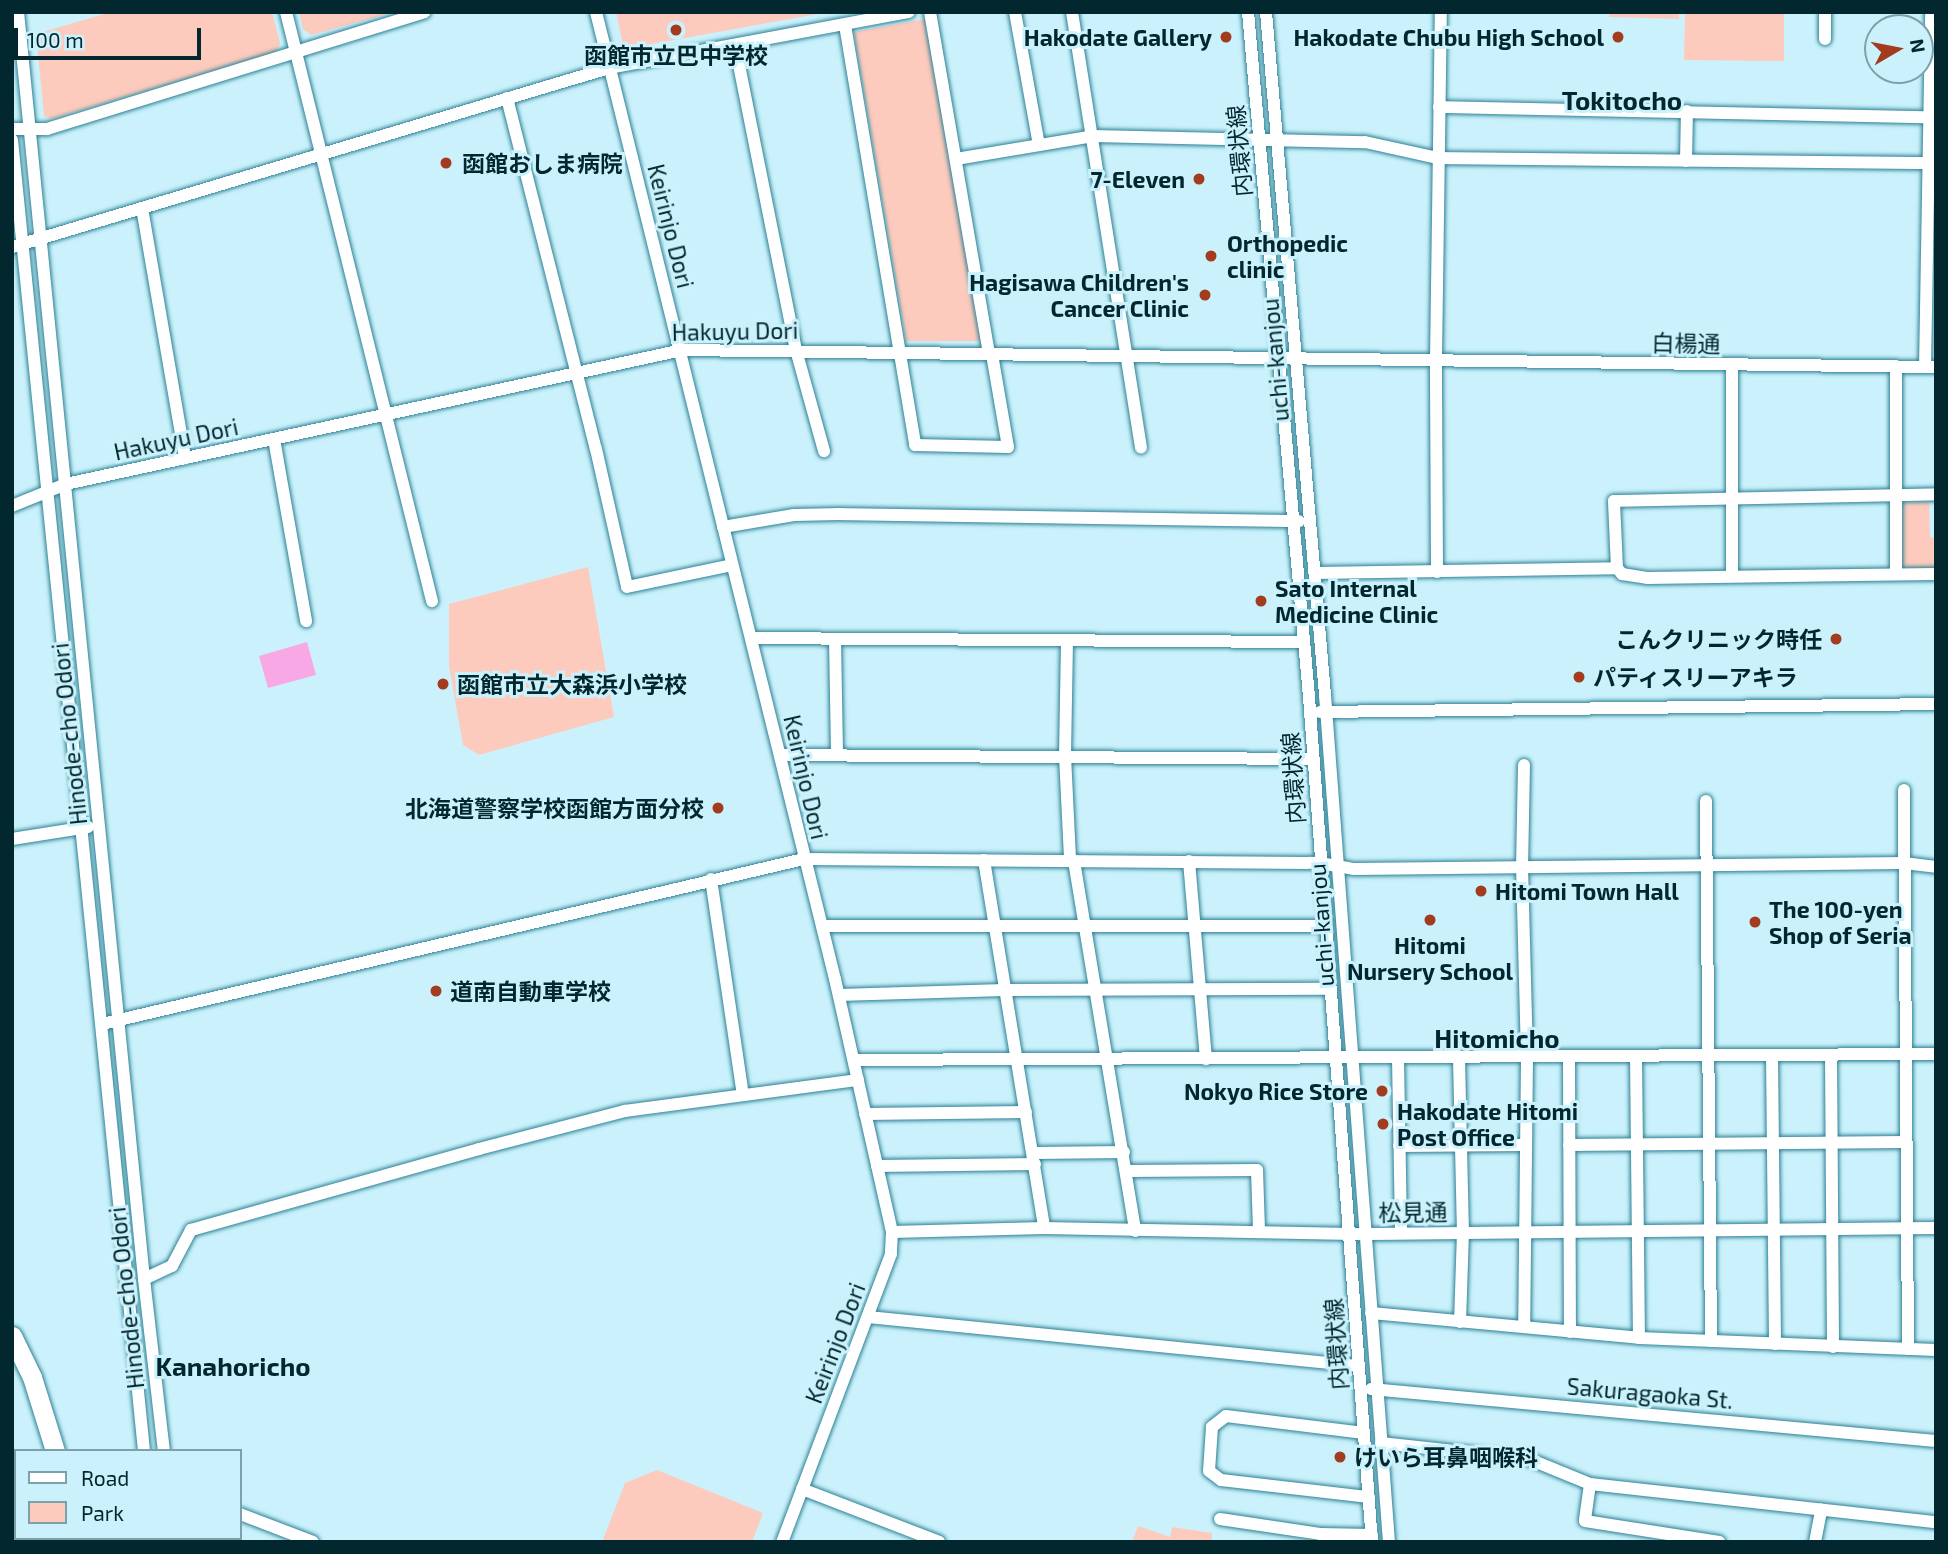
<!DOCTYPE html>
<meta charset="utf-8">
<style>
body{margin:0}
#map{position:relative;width:1948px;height:1554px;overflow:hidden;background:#cbf2fc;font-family:"Exo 2","Noto Sans JP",sans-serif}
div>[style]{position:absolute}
.green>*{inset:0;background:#fdcbbd}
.water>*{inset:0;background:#f8a8e5}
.roads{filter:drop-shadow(0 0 2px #2c8195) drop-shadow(0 0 2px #2c8195)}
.minor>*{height:12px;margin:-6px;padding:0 6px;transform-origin:6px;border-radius:6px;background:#fff}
.highway>*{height:19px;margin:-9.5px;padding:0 9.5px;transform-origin:9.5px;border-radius:9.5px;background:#fff}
.dots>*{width:19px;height:19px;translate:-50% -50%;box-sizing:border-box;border:4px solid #cbf2fc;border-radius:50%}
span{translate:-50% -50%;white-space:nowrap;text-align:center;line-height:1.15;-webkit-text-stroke:6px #cbf2fc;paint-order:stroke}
.poi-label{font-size:23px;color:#02272e;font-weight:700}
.right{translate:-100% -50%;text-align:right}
.left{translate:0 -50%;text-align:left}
.street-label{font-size:23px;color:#02272e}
.quarter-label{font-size:26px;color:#02272e;font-weight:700}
.frame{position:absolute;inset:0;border:14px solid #02272e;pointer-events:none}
.legend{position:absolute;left:14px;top:1449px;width:228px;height:91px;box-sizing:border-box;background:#cbf2fc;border:2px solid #7ba1aa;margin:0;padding:9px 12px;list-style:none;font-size:21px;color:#02272e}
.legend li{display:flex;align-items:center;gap:14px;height:35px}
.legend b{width:35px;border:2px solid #7ba1aa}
.north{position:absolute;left:1864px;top:14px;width:70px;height:70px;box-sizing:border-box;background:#cbf2fc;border:2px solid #7ba1aa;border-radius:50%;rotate:80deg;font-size:19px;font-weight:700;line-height:28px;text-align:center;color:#02272e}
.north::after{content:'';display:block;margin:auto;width:24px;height:32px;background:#a33b1f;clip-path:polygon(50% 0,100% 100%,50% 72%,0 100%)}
.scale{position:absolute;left:14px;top:28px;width:187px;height:32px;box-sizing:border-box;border:4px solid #02272e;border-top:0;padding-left:9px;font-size:21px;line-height:24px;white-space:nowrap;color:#02272e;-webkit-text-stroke:5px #cbf2fc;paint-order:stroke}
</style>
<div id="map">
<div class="green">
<div style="clip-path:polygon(111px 12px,272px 12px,280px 43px,276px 52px,51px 119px,44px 116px,36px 34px)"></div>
<div style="clip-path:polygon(299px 12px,394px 12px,311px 35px,303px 29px)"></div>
<div style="clip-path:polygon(616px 12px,829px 12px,624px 49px)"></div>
<div style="clip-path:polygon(1609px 12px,1679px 12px,1679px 19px,1609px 17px)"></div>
<div style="clip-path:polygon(1685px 12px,1784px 12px,1784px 61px,1684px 60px)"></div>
<div style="clip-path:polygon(926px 19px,981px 341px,906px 341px,854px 32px)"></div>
<div style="clip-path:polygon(1929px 502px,1930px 537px,1936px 538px,1936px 568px,1903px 568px,1899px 564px,1898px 503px)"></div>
<div style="clip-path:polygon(588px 567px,614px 717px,479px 755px,463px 745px,449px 666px,449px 604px)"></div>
<div style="clip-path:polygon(657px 1470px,763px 1513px,752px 1542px,602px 1542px,625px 1483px)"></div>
<div style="clip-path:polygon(1138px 1526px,1170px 1537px,1172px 1527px,1212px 1533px,1212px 1542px,1132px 1542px)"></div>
</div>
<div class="water">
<div style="clip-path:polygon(307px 642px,316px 675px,268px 688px,259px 656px)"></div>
</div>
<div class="roads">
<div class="minor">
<div style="left:18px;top:12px;width:1273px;rotate:84.32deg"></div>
<div style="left:144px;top:1279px;width:173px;rotate:83.4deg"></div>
<div style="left:286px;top:12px;width:607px;rotate:76.08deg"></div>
<div style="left:596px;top:12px;width:996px;rotate:76.12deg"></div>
<div style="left:835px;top:979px;width:259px;rotate:77.3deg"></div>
<div style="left:892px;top:1232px;width:22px;rotate:93deg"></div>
<div style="left:891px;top:1254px;width:308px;rotate:110.7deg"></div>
<div style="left:930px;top:12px;width:347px;rotate:80.2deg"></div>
<div style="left:1015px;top:12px;width:135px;rotate:79.8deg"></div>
<div style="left:1072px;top:12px;width:441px;rotate:81deg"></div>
<div style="left:1248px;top:12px;width:688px;rotate:84.91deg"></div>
<div style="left:1309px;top:697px;width:847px;rotate:85.74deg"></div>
<div style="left:1266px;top:12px;width:686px;rotate:85.06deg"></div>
<div style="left:1325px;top:695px;width:849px;rotate:85.68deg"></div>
<div style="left:845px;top:25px;width:426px;rotate:80.5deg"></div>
<div style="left:915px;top:445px;width:93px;rotate:1.2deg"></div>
<div style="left:1008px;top:447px;width:94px;rotate:-99.8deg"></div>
<div style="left:1825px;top:39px;width:27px;rotate:-90deg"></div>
<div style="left:735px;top:45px;width:311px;rotate:78.7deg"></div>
<div style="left:796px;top:350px;width:105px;rotate:74.5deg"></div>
<div style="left:507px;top:98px;width:362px;rotate:75.8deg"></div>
<div style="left:596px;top:449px;width:141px;rotate:77.3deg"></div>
<div style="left:627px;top:587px;width:107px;rotate:-11.8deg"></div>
<div style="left:1439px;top:107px;width:491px;rotate:1.2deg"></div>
<div style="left:12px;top:129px;width:35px"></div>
<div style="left:47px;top:129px;width:395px;rotate:-17.2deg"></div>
<div style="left:12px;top:140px;width:1318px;rotate:84.25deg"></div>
<div style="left:956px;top:159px;width:139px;rotate:-9.5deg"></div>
<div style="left:1093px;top:136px;width:272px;rotate:1.3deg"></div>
<div style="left:1365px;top:142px;width:75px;rotate:12.4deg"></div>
<div style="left:1438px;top:158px;width:498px;rotate:0.6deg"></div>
<div style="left:1686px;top:161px;width:50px;rotate:-88.9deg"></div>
<div style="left:142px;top:208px;width:254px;rotate:80.2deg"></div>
<div style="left:12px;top:247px;width:623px;rotate:-16.69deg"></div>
<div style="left:609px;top:68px;width:305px;rotate:-10.6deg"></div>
<div style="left:1732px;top:365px;width:211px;rotate:90deg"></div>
<div style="left:1896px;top:366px;width:208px;rotate:90deg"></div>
<div style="left:1925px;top:367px;width:355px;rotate:-89deg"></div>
<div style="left:274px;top:439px;width:185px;rotate:80deg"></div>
<div style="left:12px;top:506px;width:58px;rotate:-22.2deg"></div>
<div style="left:66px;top:484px;width:630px;rotate:-12.27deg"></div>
<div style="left:682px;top:350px;width:1254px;rotate:0.78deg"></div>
<div style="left:723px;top:527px;width:72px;rotate:-9.6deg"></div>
<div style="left:794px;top:515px;width:46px;rotate:-1.2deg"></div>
<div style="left:840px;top:514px;width:459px;rotate:0.9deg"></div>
<div style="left:1617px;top:568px;width:67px;rotate:-92.6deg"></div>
<div style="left:1614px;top:501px;width:322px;rotate:-1.2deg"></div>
<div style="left:1437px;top:572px;width:213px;rotate:-90.3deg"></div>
<div style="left:1436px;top:359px;width:347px;rotate:-89.2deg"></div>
<div style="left:1315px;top:573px;width:302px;rotate:-0.9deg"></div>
<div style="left:1617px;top:568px;width:8px;rotate:50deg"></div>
<div style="left:1622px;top:574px;width:25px;rotate:9deg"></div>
<div style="left:1647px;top:578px;width:289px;rotate:-0.8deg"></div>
<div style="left:752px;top:638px;width:552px;rotate:0.42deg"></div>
<div style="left:835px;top:639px;width:116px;rotate:89deg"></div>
<div style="left:1067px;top:641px;width:115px;rotate:91deg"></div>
<div style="left:1065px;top:756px;width:104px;rotate:87.2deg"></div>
<div style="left:1320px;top:712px;width:616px;rotate:-0.74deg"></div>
<div style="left:780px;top:755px;width:533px;rotate:0.43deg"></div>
<div style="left:1524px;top:765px;width:101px;rotate:91.1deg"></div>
<div style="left:1522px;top:866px;width:192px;rotate:88.5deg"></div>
<div style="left:1527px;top:1058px;width:269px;rotate:90.6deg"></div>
<div style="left:1904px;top:790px;width:559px;rotate:89.59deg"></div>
<div style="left:1706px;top:801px;width:540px;rotate:89.47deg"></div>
<div style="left:12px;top:839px;width:77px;rotate:-9deg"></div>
<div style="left:984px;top:860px;width:373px;rotate:80.7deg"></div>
<div style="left:1074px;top:861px;width:375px;rotate:80.6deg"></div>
<div style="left:1189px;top:861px;width:199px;rotate:85.1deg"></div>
<div style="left:711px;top:879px;width:218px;rotate:81.6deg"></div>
<div style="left:822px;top:926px;width:503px"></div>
<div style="left:839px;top:995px;width:165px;rotate:-1.7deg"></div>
<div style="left:1004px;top:990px;width:325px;rotate:-0.2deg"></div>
<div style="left:102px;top:1024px;width:721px;rotate:-13.23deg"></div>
<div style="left:804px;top:859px;width:516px;rotate:0.44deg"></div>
<div style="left:1320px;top:863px;width:35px;rotate:10deg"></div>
<div style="left:1354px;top:869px;width:550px;rotate:-0.63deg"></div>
<div style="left:1904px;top:863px;width:32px;rotate:7deg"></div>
<div style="left:1772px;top:1055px;width:289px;rotate:89.4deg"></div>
<div style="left:1831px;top:1055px;width:292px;rotate:89.6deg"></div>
<div style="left:1636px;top:1056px;width:282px;rotate:89.4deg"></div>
<div style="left:1569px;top:1057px;width:275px;rotate:89.8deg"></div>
<div style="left:1398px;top:1058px;width:174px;rotate:89deg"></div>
<div style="left:1459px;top:1058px;width:174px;rotate:88.7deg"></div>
<div style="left:1463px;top:1232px;width:90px;rotate:91.9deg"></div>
<div style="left:854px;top:1060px;width:1082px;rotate:-0.32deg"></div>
<div style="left:865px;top:1114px;width:161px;rotate:-0.7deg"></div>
<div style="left:1569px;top:1145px;width:336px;rotate:-0.5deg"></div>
<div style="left:1399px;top:1146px;width:126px;rotate:-0.5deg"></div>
<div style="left:1033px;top:1153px;width:91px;rotate:-0.6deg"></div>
<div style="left:877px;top:1166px;width:158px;rotate:-0.7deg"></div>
<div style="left:1127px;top:1171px;width:130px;rotate:-0.4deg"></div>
<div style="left:1257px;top:1170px;width:61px;rotate:88.1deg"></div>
<div style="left:892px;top:1232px;width:152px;rotate:-1.5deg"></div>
<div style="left:1044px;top:1228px;width:321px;rotate:1.1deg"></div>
<div style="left:1365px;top:1234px;width:571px;rotate:-0.6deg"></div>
<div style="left:144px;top:1279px;width:31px;rotate:-25deg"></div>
<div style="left:172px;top:1266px;width:41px;rotate:-62.2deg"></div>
<div style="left:191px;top:1230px;width:299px;rotate:-15.7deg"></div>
<div style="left:479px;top:1149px;width:151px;rotate:-14.6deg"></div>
<div style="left:625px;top:1111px;width:235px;rotate:-7.6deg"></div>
<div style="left:1371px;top:1313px;width:269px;rotate:5.3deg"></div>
<div style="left:1639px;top:1338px;width:297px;rotate:2.3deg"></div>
<div style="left:868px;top:1317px;width:492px;rotate:5.7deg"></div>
<div style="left:1371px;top:1389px;width:567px;rotate:5.26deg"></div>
<div style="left:1364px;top:1433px;width:139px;rotate:-173deg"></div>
<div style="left:1226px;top:1416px;width:18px;rotate:142deg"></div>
<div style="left:1212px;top:1427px;width:44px;rotate:93.9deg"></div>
<div style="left:1209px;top:1471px;width:15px;rotate:37deg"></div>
<div style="left:1221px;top:1480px;width:149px;rotate:6.6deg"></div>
<div style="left:1381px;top:1443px;width:149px;rotate:6.2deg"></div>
<div style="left:1529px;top:1459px;width:66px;rotate:22.3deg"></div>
<div style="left:1590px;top:1484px;width:348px;rotate:6.3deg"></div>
<div style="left:1590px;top:1484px;width:37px;rotate:98deg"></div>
<div style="left:1585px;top:1521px;width:136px;rotate:8.9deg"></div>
<div style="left:802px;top:1489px;width:147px;rotate:21.1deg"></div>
<div style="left:240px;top:1514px;width:78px;rotate:21deg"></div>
<div style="left:1220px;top:1519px;width:101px;rotate:8.5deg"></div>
<div style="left:1320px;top:1534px;width:52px;rotate:1.1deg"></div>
<div style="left:1815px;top:1542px;width:33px;rotate:-79deg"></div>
</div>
<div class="highway">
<div style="left:12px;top:1336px;width:46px;rotate:64deg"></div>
<div style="left:32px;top:1377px;width:77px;rotate:72.7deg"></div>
<div style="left:81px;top:1538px;width:4px;rotate:76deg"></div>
</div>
</div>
<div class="dots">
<div style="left:676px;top:30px;background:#a33b1f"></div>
<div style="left:1226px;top:37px;background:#a33b1f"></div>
<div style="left:1618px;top:37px;background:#a33b1f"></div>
<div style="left:446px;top:163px;background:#a33b1f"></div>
<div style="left:1199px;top:179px;background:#a33b1f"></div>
<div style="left:1211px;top:256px;background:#a33b1f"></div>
<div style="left:1205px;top:295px;background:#a33b1f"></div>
<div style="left:1261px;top:601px;background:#a33b1f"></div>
<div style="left:1836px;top:639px;background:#a33b1f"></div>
<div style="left:1579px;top:677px;background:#a33b1f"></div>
<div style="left:443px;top:684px;background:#a33b1f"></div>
<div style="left:718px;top:808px;background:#a33b1f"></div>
<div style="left:1481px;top:891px;background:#a33b1f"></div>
<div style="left:1430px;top:920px;background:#a33b1f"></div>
<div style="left:1755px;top:922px;background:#a33b1f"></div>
<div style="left:436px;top:991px;background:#a33b1f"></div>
<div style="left:1382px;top:1091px;background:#a33b1f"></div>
<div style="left:1383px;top:1124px;background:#a33b1f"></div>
<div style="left:1340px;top:1457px;background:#a33b1f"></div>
</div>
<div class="poi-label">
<span class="right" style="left:1212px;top:37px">Hakodate Gallery</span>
<span class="right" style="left:1604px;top:37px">Hakodate Chubu High School</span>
<span style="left:676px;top:55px">函館市立巴中学校</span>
<span class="left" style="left:462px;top:163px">函館おしま病院</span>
<span class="right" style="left:1185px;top:179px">7-Eleven</span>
<span class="left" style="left:1227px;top:256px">Orthopedic<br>clinic</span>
<span class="right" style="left:1189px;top:295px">Hagisawa Children's<br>Cancer Clinic</span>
<span class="left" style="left:1275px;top:601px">Sato Internal<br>Medicine Clinic</span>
<span class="right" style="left:1822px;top:639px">こんクリニック時任</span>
<span class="left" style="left:1593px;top:677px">パティスリーアキラ</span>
<span class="left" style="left:457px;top:684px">函館市立大森浜小学校</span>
<span class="right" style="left:704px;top:808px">北海道警察学校函館方面分校</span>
<span class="left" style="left:1495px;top:891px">Hitomi Town Hall</span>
<span class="left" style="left:1769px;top:922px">The 100-yen<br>Shop of Seria</span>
<span style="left:1430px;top:958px">Hitomi<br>Nursery School</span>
<span class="left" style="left:450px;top:991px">道南自動車学校</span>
<span class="right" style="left:1368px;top:1091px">Nokyo Rice Store</span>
<span class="left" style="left:1397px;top:1124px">Hakodate Hitomi<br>Post Office</span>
<span class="left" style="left:1354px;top:1457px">けいら耳鼻咽喉科</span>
</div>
<div class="street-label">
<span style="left:1239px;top:151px;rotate:-95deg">内環状線</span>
<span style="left:671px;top:226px;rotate:76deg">Keirinjo Dori</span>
<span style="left:735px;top:331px;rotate:-1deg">Hakuyu Dori</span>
<span style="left:1686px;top:343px;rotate:1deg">白楊通</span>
<span style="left:1275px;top:360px;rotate:-95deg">uchi-kanjou</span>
<span style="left:176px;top:439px;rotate:-12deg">Hakuyu Dori</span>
<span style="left:69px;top:734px;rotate:-96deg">Hinode-cho Odori</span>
<span style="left:806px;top:777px;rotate:77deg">Keirinjo Dori</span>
<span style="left:1293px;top:778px;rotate:-94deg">内環状線</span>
<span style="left:1321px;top:925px;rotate:-94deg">uchi-kanjou</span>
<span style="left:1413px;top:1212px;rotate:-1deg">松見通</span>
<span style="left:126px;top:1298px;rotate:-96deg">Hinode-cho Odori</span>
<span style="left:835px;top:1343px;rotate:-69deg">Keirinjo Dori</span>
<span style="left:1336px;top:1344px;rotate:-94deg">内環状線</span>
<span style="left:1650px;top:1393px;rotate:5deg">Sakuragaoka St.</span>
</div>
<div class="quarter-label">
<span style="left:1622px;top:100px">Tokitocho</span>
<span style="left:1497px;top:1038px">Hitomicho</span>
<span style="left:233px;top:1366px">Kanahoricho</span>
</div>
<div class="frame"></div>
<ul class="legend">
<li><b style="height:9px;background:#fff"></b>Road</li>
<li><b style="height:19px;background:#fdcbbd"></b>Park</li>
</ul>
<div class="north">N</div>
<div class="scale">100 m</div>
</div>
